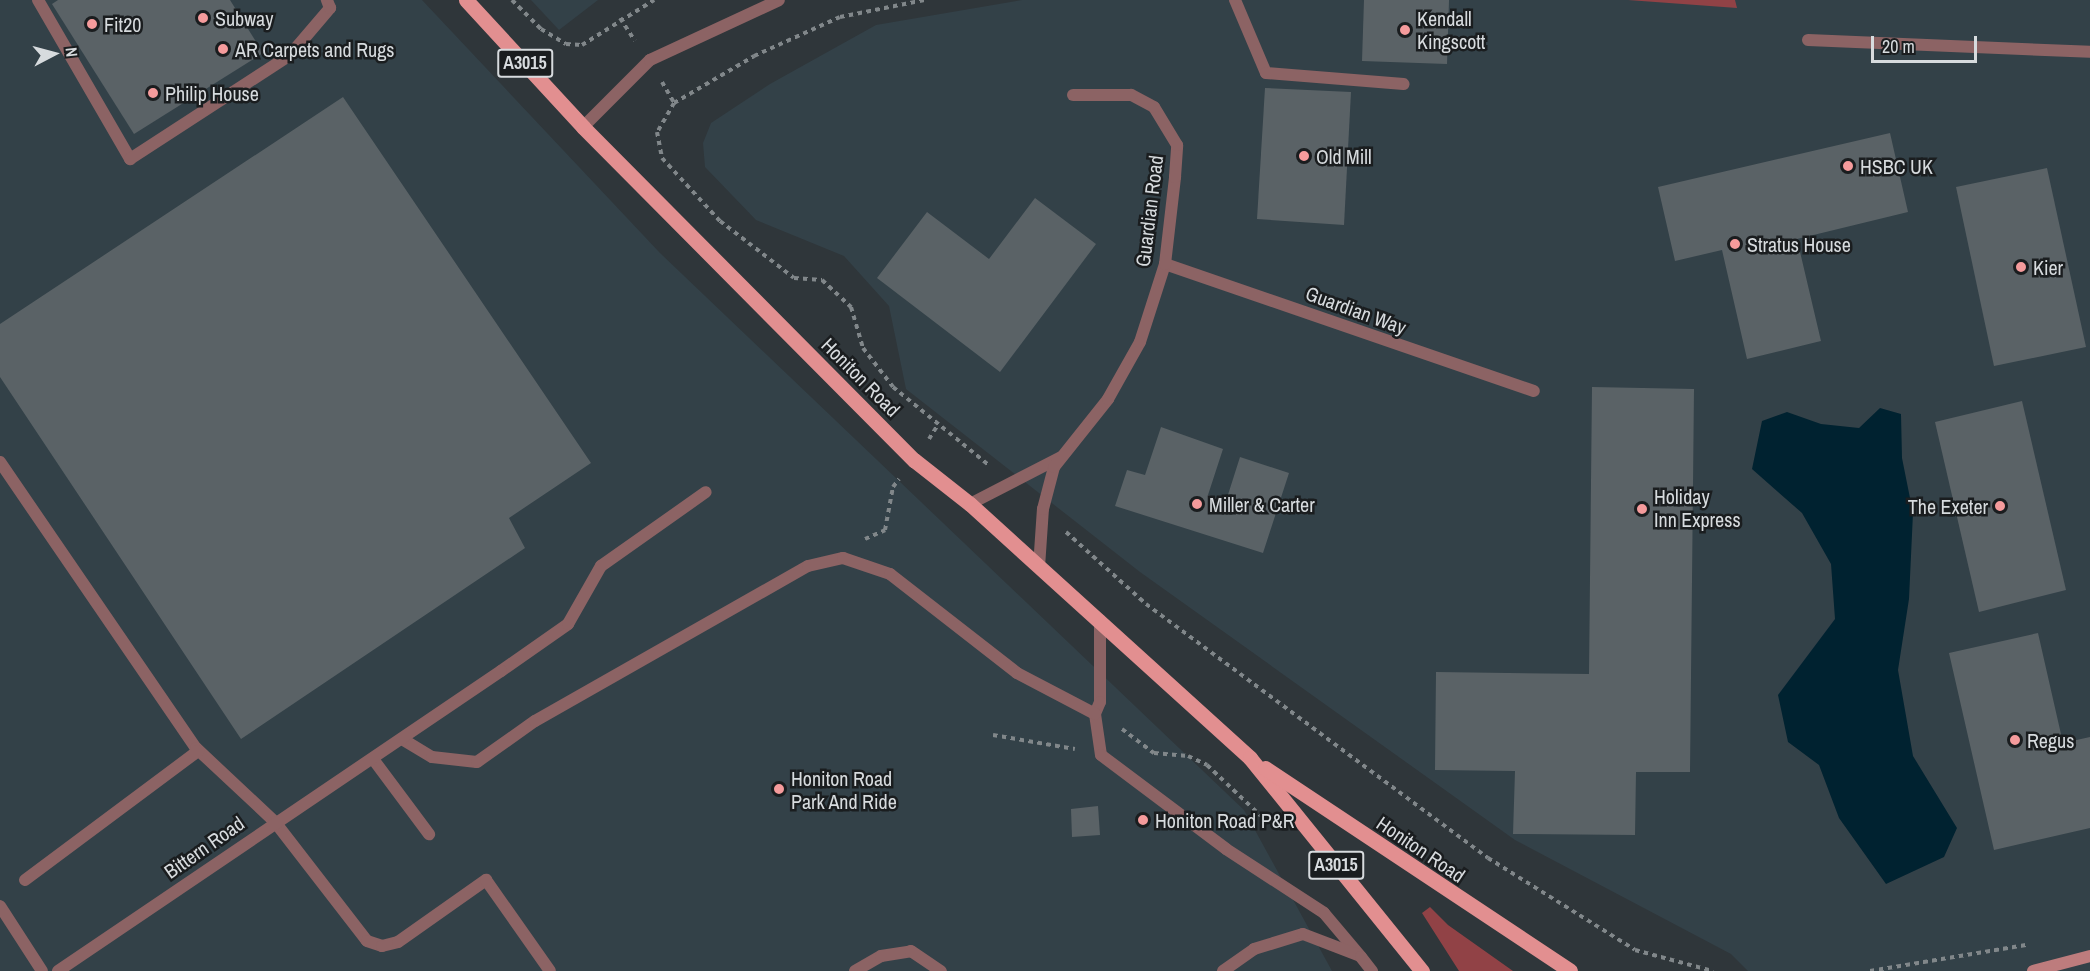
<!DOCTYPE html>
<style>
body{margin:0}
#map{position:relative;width:2090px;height:971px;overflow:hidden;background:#2f363a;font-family:"Archivo Narrow",sans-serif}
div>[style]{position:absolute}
.built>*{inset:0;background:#334148}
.green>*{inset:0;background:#914246}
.water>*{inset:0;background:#002230}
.building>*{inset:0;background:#5a6266}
.path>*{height:4px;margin-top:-2px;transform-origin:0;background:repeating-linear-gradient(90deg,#81878a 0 4.5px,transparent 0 9px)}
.lane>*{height:12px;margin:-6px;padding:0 6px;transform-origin:6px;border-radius:6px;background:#8c6364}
.street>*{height:12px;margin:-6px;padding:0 6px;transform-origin:6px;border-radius:6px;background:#8c6364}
.secondary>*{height:12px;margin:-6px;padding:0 6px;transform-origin:6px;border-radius:6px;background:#bd7c7d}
.primary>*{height:15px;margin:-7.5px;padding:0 7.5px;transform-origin:7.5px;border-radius:7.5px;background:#e28f90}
.dots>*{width:16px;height:16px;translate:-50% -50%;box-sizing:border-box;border:3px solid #1a1d1f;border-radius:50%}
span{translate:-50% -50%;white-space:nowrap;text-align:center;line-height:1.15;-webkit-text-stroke:5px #1a1d1f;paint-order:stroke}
.shield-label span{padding:2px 4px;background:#1a1d1f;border:2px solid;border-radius:4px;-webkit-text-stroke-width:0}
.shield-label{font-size:18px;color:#d7dbde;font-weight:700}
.poi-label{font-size:20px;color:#d7dbde}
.left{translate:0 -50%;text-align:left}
.right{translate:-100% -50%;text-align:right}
.street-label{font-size:20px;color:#d7dbde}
.north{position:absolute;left:24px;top:24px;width:60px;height:60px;-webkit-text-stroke:4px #1a1d1f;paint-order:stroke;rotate:84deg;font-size:16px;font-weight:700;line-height:24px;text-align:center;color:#d7dbde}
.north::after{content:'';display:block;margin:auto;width:21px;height:27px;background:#d7dbde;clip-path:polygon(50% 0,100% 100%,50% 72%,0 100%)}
.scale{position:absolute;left:1871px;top:36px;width:106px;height:27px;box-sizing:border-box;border:3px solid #d7dbde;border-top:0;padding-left:8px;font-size:18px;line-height:21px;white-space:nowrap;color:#d7dbde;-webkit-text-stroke:4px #1a1d1f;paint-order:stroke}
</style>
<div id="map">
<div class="built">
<div style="clip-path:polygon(0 0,422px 0,660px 253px,1244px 810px,1332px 971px,0 971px)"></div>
<div style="clip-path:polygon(531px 0,598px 0,559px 30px)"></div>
<div style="clip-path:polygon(1022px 0,2090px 0,2090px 971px,1748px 971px,1731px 954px,1515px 840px,1140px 572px,906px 389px,889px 306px,844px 256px,756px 220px,705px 167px,703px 143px,711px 123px,770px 84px,876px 25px)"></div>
</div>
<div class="green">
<div style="clip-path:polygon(1628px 0,1735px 0,1737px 8px)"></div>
<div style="clip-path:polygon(1430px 907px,1448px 925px,1513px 971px,1459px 971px,1422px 913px)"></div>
</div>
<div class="water">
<div style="clip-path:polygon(1880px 408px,1901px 414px,1902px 458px,1913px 513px,1909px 599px,1898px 670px,1913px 756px,1957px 828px,1944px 857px,1886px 884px,1839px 818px,1819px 765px,1788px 742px,1778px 695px,1835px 619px,1831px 564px,1802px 513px,1752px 469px,1762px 421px,1787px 412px,1821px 424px,1859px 428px)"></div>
</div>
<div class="building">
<div style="clip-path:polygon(58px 0,230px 0,263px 53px,134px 134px,52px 4px)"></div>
<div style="clip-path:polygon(1364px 0,1449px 0,1447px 64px,1362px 61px)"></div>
<div style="clip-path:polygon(1265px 88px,1351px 92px,1344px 225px,1257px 219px)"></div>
<div style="clip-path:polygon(343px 97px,591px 463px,509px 518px,525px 548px,241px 739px,0 377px,0 324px)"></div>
<div style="clip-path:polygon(1890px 133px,1908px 212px,1797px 239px,1821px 341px,1747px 359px,1722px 250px,1675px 261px,1658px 187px)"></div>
<div style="clip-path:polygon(2047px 168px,2086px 347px,1994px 366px,1956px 187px)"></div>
<div style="clip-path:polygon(1035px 198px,1096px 244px,1000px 372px,877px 278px,927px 212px,989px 259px)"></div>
<div style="clip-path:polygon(1592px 387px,1694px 389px,1690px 772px,1636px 772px,1635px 835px,1513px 834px,1515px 771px,1435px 770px,1436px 672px,1589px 674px)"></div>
<div style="clip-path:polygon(2022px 401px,2066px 590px,1979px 612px,1935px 422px)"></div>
<div style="clip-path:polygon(1161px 427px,1223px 449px,1208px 495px,1226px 501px,1240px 457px,1289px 473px,1263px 553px,1115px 506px,1127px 470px,1145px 475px)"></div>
<div style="clip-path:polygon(2038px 633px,2063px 743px,2090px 737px,2090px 828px,1994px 850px,1949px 653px)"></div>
<div style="clip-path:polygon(1098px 806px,1100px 835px,1072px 837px,1071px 809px)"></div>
</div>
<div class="path">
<div style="left:512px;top:0;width:41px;rotate:45deg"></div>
<div style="left:541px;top:29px;width:29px;rotate:31deg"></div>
<div style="left:566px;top:44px;width:16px;rotate:4deg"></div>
<div style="left:582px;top:45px;width:85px;rotate:-32deg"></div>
<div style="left:620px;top:18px;width:27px;rotate:57deg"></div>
<div style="left:662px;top:82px;width:24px;rotate:60deg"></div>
<div style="left:674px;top:103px;width:93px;rotate:-30.4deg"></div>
<div style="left:754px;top:56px;width:94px;rotate:-24.4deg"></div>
<div style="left:840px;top:17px;width:86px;rotate:-11.4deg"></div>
<div style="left:674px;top:103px;width:34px;rotate:120deg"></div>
<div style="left:657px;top:132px;width:26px;rotate:79deg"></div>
<div style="left:662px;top:158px;width:86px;rotate:47.4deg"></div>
<div style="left:720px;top:221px;width:93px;rotate:37.6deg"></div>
<div style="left:794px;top:278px;width:28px;rotate:4deg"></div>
<div style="left:822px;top:280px;width:40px;rotate:43deg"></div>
<div style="left:851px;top:307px;width:43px;rotate:73.7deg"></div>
<div style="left:863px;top:348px;width:49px;rotate:52.4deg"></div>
<div style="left:893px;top:387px;width:125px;rotate:39.2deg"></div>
<div style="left:929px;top:439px;width:15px;rotate:-58deg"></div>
<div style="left:1066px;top:532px;width:108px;rotate:42deg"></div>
<div style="left:1146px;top:604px;width:426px;rotate:36.6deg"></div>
<div style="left:1488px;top:858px;width:173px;rotate:32deg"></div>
<div style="left:1635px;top:950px;width:81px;rotate:15.1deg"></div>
<div style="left:865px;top:539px;width:22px;rotate:-24deg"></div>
<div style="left:885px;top:530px;width:44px;rotate:-79.5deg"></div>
<div style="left:893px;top:487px;width:10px;rotate:-53deg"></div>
<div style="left:1122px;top:729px;width:40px;rotate:37deg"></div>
<div style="left:1154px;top:753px;width:34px;rotate:5deg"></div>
<div style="left:1188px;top:756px;width:21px;rotate:25deg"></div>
<div style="left:1207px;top:765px;width:74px;rotate:43.4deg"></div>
<div style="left:993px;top:735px;width:83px;rotate:9.7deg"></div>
<div style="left:1870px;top:971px;width:158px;rotate:-9.5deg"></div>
</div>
<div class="lane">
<div style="left:38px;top:0;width:184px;rotate:59.9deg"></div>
<div style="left:130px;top:159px;width:191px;rotate:-33deg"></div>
<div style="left:290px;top:55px;width:62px;rotate:-49.6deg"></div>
<div style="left:330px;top:8px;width:9px;rotate:-111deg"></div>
<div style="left:1235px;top:0;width:79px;rotate:67deg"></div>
<div style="left:1266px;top:73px;width:138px;rotate:4.6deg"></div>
<div style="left:1165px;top:264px;width:390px;rotate:19deg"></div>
<div style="left:0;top:462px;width:347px;rotate:55.6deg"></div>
<div style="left:196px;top:748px;width:108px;rotate:43.1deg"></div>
<div style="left:275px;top:822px;width:150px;rotate:52.3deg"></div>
<div style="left:367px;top:941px;width:16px;rotate:18deg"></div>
<div style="left:382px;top:946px;width:16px;rotate:-14deg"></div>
<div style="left:398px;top:942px;width:108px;rotate:-35.2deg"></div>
<div style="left:486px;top:880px;width:111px;rotate:54.9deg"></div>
<div style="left:1100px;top:620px;width:82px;rotate:90deg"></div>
<div style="left:1100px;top:702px;width:13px;rotate:113deg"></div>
<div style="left:1095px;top:714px;width:41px;rotate:81.7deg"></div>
<div style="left:1101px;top:755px;width:156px;rotate:36.9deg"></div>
<div style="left:1226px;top:849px;width:117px;rotate:33.1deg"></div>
<div style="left:1324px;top:913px;width:57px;rotate:49.9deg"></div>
<div style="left:501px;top:671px;width:82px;rotate:-35deg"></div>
<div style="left:568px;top:624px;width:67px;rotate:-60.4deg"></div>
<div style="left:601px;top:566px;width:128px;rotate:-35.2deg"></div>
<div style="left:402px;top:739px;width:35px;rotate:31deg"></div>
<div style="left:432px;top:757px;width:45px;rotate:6.3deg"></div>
<div style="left:477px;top:762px;width:71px;rotate:-35.3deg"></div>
<div style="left:535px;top:721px;width:314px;rotate:-29.6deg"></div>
<div style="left:808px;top:566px;width:36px;rotate:-13deg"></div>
<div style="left:843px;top:558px;width:50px;rotate:18.8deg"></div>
<div style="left:890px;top:574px;width:161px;rotate:37.9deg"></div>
<div style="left:1017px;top:673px;width:88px;rotate:27.7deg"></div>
<div style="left:25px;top:880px;width:216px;rotate:-36.7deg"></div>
<div style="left:0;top:906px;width:77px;rotate:57.1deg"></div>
<div style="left:855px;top:971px;width:30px;rotate:-30deg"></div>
<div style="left:881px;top:956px;width:30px;rotate:-9deg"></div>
<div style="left:911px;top:951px;width:36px;rotate:34deg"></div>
<div style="left:1223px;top:971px;width:38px;rotate:-35deg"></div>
<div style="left:1254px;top:949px;width:51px;rotate:-17deg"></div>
<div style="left:1303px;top:934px;width:59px;rotate:20.9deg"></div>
</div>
<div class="street">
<div style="left:1808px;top:40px;width:282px;rotate:2.4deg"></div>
<div style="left:583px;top:127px;width:95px;rotate:-45deg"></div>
<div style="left:650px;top:60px;width:142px;rotate:-24.9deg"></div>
<div style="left:970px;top:504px;width:102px;rotate:-27.3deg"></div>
<div style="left:1039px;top:567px;width:58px;rotate:-86.1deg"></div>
<div style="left:1043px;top:509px;width:43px;rotate:-75.3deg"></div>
<div style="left:1054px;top:467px;width:87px;rotate:-51.5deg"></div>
<div style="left:1108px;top:399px;width:65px;rotate:-60.7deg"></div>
<div style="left:1140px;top:342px;width:82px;rotate:-72.2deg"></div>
<div style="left:1165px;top:264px;width:88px;rotate:-83.4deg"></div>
<div style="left:1175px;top:177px;width:32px;rotate:-86deg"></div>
<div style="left:1177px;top:145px;width:44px;rotate:-121.2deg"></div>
<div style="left:1154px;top:107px;width:26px;rotate:-152deg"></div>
<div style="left:1131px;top:95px;width:58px;rotate:180deg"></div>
<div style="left:373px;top:759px;width:94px;rotate:53.3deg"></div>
<div style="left:1361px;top:957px;width:18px;rotate:52deg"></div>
<div style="left:58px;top:971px;width:535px;rotate:-34.11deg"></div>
</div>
<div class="secondary">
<div style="left:2033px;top:971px;width:59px;rotate:-14.7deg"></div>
</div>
<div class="primary">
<div style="left:466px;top:0;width:173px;rotate:47.3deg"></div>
<div style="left:583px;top:127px;width:470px;rotate:45.2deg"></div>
<div style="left:914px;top:460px;width:71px;rotate:38.2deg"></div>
<div style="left:970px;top:504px;width:378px;rotate:42.2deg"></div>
<div style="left:1250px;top:758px;width:274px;rotate:51.1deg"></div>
<div style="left:1265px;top:768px;width:366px;rotate:33.6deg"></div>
</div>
<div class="dots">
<div style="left:203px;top:18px;background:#f59b9c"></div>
<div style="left:92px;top:24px;background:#f59b9c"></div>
<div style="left:1405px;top:30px;background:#f59b9c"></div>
<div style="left:223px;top:49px;background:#f59b9c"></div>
<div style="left:153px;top:93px;background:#f59b9c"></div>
<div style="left:1304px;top:156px;background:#f59b9c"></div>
<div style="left:1848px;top:166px;background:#f59b9c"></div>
<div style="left:1735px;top:244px;background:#f59b9c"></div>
<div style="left:2021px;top:267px;background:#f59b9c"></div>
<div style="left:1197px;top:504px;background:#f59b9c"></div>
<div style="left:2000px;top:506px;background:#f59b9c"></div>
<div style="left:1642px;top:509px;background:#f59b9c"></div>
<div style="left:2015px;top:740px;background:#f59b9c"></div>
<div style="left:779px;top:789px;background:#f59b9c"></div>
<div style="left:1143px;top:820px;background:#f59b9c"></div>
</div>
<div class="shield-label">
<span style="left:525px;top:63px">A3015</span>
<span style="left:1336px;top:865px">A3015</span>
</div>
<div class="poi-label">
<span class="left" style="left:215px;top:18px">Subway</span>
<span class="left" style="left:1417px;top:30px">Kendall<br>Kingscott</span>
<span class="left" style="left:104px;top:24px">Fit20</span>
<span class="left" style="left:235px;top:49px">AR Carpets and Rugs</span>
<span class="left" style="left:165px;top:93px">Philip House</span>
<span class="left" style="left:1316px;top:156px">Old Mill</span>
<span class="left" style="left:1860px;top:166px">HSBC UK</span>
<span class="left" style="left:1747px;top:244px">Stratus House</span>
<span class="left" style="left:2033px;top:267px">Kier</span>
<span class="left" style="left:1654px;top:508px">Holiday<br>Inn Express</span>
<span class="left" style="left:1209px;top:504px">Miller &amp; Carter</span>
<span class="right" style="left:1988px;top:506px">The Exeter</span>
<span class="left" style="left:2027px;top:740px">Regus</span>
<span class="left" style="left:791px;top:790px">Honiton Road<br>Park And Ride</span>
<span class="left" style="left:1155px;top:820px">Honiton Road P&amp;R</span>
</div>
<div class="street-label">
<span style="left:1149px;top:211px;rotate:-83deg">Guardian Road</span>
<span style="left:1356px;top:310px;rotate:20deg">Guardian Way</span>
<span style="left:861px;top:377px;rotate:45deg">Honiton Road</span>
<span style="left:204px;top:847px;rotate:-35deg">Bittern Road</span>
<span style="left:1421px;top:849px;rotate:34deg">Honiton Road</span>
</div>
<div class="north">N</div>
<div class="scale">20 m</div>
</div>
